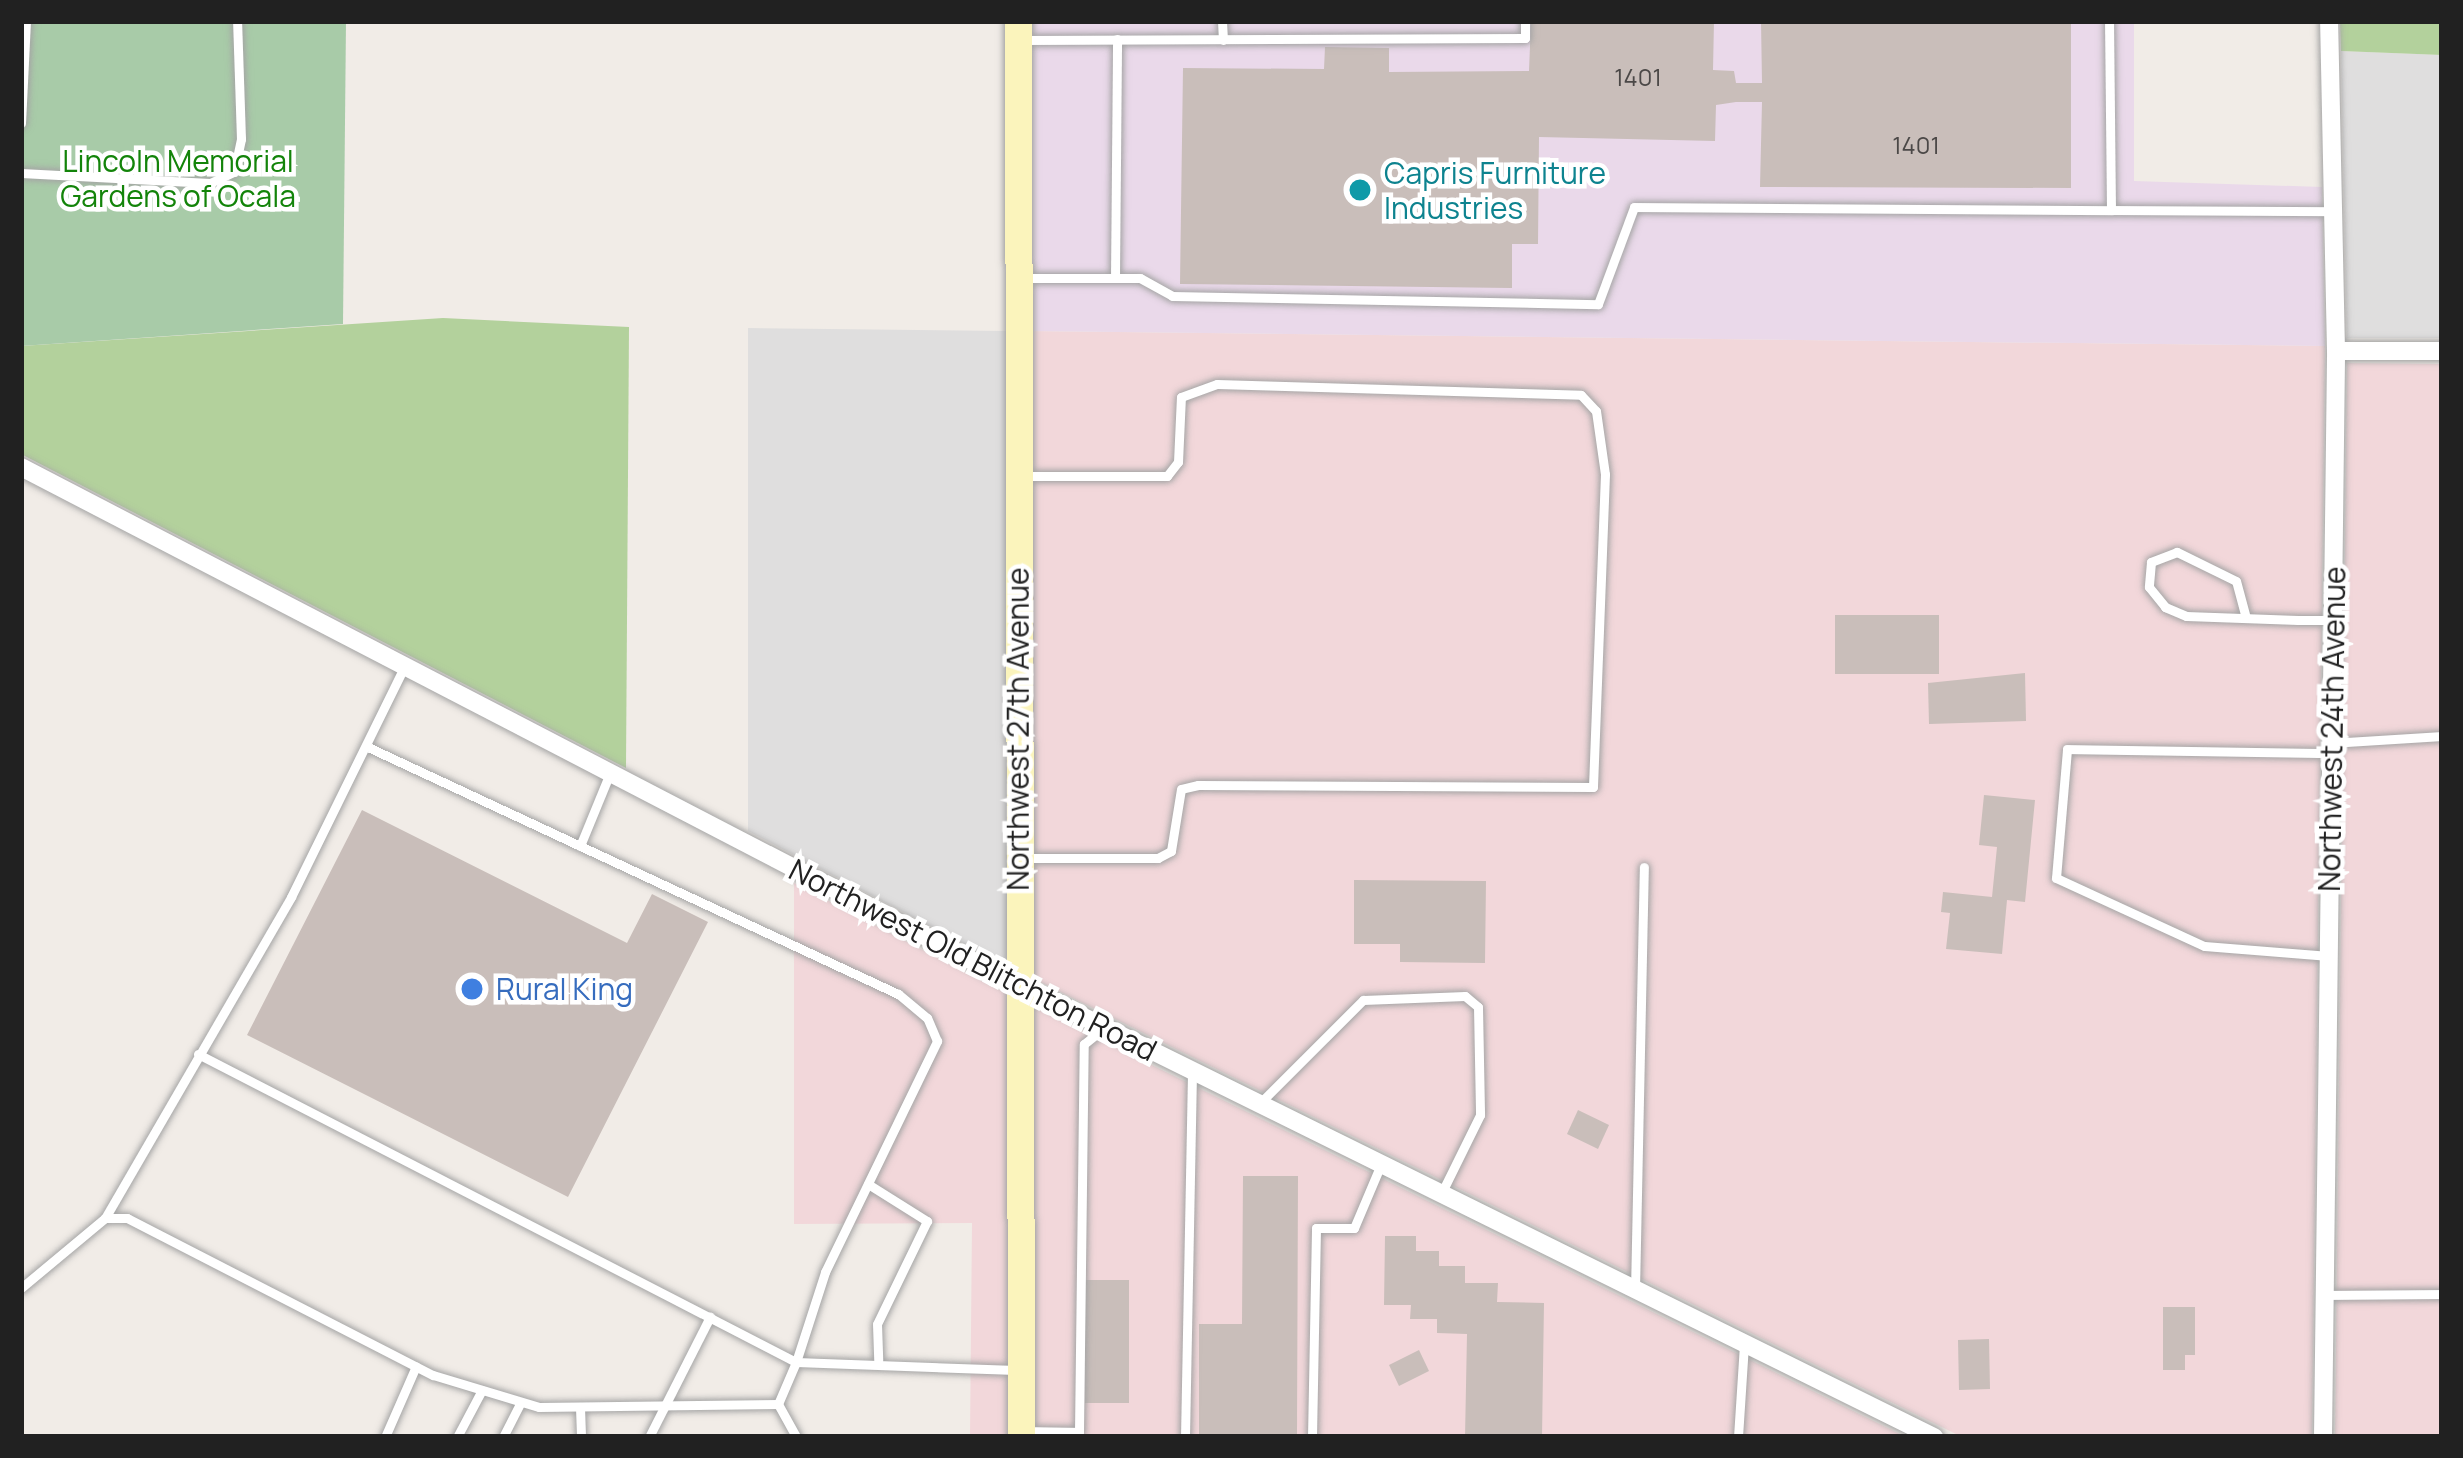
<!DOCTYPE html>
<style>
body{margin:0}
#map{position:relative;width:2463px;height:1458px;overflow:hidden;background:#f1ece7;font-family:Manrope,sans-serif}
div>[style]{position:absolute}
.residential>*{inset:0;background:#dfdede}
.commercial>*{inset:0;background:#f2d7da}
.industrial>*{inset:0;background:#ead9ea}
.forest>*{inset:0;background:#b3d19c}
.cemetery>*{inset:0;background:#a8cba8}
.building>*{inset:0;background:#c9beba}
.roads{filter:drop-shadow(0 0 3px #a5a5a5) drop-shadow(0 0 3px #a5a5a5)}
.lane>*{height:9px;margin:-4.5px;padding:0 4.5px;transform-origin:4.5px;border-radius:4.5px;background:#fff}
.street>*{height:18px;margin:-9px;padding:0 9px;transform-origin:9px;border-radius:9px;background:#fff}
.secondary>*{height:27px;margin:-13.5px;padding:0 13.5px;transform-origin:13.5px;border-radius:13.5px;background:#fbf4bc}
.dots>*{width:33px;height:33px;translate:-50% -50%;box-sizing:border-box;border:6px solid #fff;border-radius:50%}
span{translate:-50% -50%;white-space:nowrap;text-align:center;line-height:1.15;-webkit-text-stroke:9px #fff;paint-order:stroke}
.number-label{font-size:24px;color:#4b4847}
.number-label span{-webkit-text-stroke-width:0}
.park-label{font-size:30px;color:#13840a}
.culture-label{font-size:30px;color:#0d838f}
.left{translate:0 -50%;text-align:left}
.street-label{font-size:30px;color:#212121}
.shop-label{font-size:30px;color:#366cbe}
.frame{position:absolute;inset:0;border:24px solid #212121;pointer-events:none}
</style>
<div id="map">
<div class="residential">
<div style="clip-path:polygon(2341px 51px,2442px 55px,2442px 338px,2347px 338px)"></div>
<div style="clip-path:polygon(748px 328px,1006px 331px,1007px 966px,748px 831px)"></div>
</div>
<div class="commercial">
<div style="clip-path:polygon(1029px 331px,2325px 346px,2312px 1437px,1962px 1437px,1030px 977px)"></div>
<div style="clip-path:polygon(2347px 363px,2442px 364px,2442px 1437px,2335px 1437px)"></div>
<div style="clip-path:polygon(794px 883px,1007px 994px,1010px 1437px,970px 1437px,972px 1223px,794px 1224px)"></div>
<div style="clip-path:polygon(1030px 1005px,1906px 1437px,1033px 1437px)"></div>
</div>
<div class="industrial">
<div style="clip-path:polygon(1029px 21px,2134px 21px,2134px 181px,2322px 187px,2325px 346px,1029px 331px)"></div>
</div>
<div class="forest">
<div style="clip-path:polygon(2340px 21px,2442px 21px,2442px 55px,2341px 51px)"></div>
<div style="clip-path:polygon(443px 318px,629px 327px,626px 768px,21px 454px,21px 346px)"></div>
</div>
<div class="cemetery">
<div style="clip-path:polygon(21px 21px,346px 21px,343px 324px,21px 346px)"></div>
</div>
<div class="building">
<div style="clip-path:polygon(1531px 21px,1714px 21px,1713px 70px,1734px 71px,1736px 83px,1762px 83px,1761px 21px,2071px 21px,2071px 188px,1760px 187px,1762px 102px,1736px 102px,1716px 105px,1715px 141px,1539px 137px,1538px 244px,1512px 244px,1512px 288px,1180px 284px,1183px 68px,1324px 69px,1325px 47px,1389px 48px,1389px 72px,1529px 71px)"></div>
<div style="clip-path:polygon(1835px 615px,1939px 615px,1939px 674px,1835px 674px)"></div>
<div style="clip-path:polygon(2025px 673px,2026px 721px,1929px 724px,1928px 683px)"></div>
<div style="clip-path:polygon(1984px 795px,2035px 800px,2025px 902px,2007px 900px,2002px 954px,1946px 949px,1950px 913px,1941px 912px,1943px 892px,1992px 897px,1997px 847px,1979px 845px)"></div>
<div style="clip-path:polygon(362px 810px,627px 943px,652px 894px,708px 922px,568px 1197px,247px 1035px)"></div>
<div style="clip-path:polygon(1354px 880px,1486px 881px,1485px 963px,1400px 962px,1400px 944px,1354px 944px)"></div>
<div style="clip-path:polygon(1578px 1110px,1609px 1125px,1598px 1149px,1567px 1134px)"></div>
<div style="clip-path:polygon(1243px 1176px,1298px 1176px,1297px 1437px,1199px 1437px,1199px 1324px,1242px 1324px)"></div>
<div style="clip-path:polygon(1385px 1236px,1416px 1236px,1416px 1251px,1439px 1251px,1439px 1266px,1465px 1266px,1465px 1283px,1498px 1283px,1497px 1302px,1544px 1303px,1542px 1437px,1465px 1437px,1467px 1334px,1437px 1333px,1437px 1319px,1410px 1319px,1411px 1305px,1384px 1305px)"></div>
<div style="clip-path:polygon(1085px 1280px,1129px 1280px,1129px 1403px,1085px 1403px)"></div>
<div style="clip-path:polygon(2163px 1307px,2195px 1307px,2195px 1355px,2185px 1355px,2185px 1370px,2163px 1370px)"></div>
<div style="clip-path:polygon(1989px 1339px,1990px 1389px,1959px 1390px,1958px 1340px)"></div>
<div style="clip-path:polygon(1419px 1350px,1429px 1371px,1399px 1386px,1389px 1365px)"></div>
</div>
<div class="roads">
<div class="lane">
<div style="left:1222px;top:21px;width:19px;rotate:87deg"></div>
<div style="left:1023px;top:40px;width:502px;rotate:-0.23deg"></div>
<div style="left:1525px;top:38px;width:17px;rotate:-90deg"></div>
<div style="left:21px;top:123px;width:102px;rotate:-87.2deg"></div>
<div style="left:21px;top:173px;width:189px;rotate:3deg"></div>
<div style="left:210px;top:183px;width:26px;rotate:-25deg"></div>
<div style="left:234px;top:172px;width:34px;rotate:-78deg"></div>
<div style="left:241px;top:139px;width:118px;rotate:-91.9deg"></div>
<div style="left:2111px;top:210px;width:222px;rotate:0.3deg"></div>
<div style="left:1021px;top:278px;width:119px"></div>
<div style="left:1140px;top:278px;width:37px;rotate:29deg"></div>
<div style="left:1172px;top:296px;width:426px;rotate:1.1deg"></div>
<div style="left:1598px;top:304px;width:103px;rotate:-69.6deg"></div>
<div style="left:1634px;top:207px;width:477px;rotate:0.4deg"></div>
<div style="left:2111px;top:210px;width:189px;rotate:-90.6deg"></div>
<div style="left:1115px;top:278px;width:239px;rotate:-89.5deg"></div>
<div style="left:1023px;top:476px;width:144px"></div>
<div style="left:1167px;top:476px;width:18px;rotate:-52deg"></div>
<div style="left:1178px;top:462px;width:65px;rotate:-87.4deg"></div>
<div style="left:1181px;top:397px;width:38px;rotate:-20deg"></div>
<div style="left:1217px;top:384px;width:364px;rotate:1.7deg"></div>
<div style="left:1581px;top:395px;width:22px;rotate:47deg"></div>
<div style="left:1596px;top:411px;width:64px;rotate:81.9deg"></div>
<div style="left:1605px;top:474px;width:313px;rotate:92.2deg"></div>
<div style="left:1593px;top:787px;width:395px;rotate:-179.7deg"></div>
<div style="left:1198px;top:785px;width:17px;rotate:167deg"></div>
<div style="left:1181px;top:789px;width:63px;rotate:99.2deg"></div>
<div style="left:1171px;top:851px;width:15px;rotate:152deg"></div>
<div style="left:1158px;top:858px;width:134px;rotate:180deg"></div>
<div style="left:2246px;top:618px;width:38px;rotate:-105deg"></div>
<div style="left:2236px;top:581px;width:66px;rotate:-153.8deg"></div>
<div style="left:2177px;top:552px;width:28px;rotate:159deg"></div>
<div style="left:2151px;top:562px;width:25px;rotate:95deg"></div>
<div style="left:2149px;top:587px;width:26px;rotate:51deg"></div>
<div style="left:2165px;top:607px;width:23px;rotate:23deg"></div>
<div style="left:2186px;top:616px;width:112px;rotate:2deg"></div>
<div style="left:2298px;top:620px;width:35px"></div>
<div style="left:2331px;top:743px;width:111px;rotate:-3.6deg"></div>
<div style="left:580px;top:846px;width:79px;rotate:-67.7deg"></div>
<div style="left:2329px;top:956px;width:125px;rotate:-175.4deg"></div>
<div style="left:2204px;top:946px;width:163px;rotate:-155.3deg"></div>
<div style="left:2056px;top:878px;width:129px;rotate:-85.1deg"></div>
<div style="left:2067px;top:749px;width:264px;rotate:0.9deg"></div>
<div style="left:198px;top:1054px;width:673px;rotate:27.25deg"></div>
<div style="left:796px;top:1362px;width:95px;rotate:-72.1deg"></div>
<div style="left:825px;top:1272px;width:257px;rotate:-64.1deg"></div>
<div style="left:937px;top:1041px;width:25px;rotate:-113deg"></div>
<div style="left:927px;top:1018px;width:38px;rotate:-140deg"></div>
<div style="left:898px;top:994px;width:582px;rotate:-155.02deg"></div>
<div style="left:1259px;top:1104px;width:147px;rotate:-45deg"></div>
<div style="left:1363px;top:1000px;width:102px;rotate:-2.2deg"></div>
<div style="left:1465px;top:996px;width:17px;rotate:40deg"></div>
<div style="left:1478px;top:1007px;width:108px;rotate:88.9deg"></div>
<div style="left:1480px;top:1115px;width:88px;rotate:116.3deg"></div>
<div style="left:868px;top:1184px;width:70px;rotate:32.1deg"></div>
<div style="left:927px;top:1221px;width:114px;rotate:115.9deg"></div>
<div style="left:877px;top:1324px;width:36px;rotate:88deg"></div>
<div style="left:105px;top:1218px;width:371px;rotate:-59.9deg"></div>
<div style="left:291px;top:897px;width:256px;rotate:-63.8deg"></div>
<div style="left:21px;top:1288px;width:109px;rotate:-39.8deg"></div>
<div style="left:105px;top:1218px;width:22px"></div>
<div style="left:127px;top:1218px;width:344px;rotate:27.2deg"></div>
<div style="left:433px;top:1375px;width:111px;rotate:16.8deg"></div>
<div style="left:539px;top:1407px;width:239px;rotate:-0.7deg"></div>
<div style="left:778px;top:1404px;width:46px;rotate:-66.8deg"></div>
<div style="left:796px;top:1362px;width:220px;rotate:2.1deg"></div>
<div style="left:1635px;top:1290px;width:423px;rotate:-88.8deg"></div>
<div style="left:2325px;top:1295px;width:117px;rotate:-0.5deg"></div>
<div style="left:778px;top:1404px;width:38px;rotate:61deg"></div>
<div style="left:580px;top:1407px;width:30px;rotate:88deg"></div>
<div style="left:1025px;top:1431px;width:54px;rotate:1.1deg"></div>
<div style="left:1079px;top:1432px;width:388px;rotate:-89.3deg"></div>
<div style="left:1084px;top:1044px;width:26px;rotate:-39deg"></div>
<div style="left:385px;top:1437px;width:77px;rotate:-66.4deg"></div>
<div style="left:457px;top:1437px;width:53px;rotate:-62deg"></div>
<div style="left:503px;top:1437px;width:39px;rotate:-63deg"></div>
<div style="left:649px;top:1437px;width:135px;rotate:-63.1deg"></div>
<div style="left:1185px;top:1437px;width:366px;rotate:-88.9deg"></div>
<div style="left:1312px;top:1437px;width:209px;rotate:-88.9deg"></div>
<div style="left:1316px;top:1228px;width:38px"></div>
<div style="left:1354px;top:1228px;width:69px;rotate:-67.1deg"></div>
<div style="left:1738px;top:1437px;width:94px;rotate:-86.3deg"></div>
</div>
<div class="street">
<div style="left:2336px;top:351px;width:106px"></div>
<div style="left:21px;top:467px;width:1124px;rotate:27.43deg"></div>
<div style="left:1019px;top:985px;width:1021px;rotate:26.29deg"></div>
<div style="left:2323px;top:1437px;width:1086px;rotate:-89.31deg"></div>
<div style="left:2336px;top:351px;width:330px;rotate:-91.2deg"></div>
</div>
<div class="secondary">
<div style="left:1018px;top:21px;width:1416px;rotate:89.88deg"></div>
</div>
</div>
<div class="dots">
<div style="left:1360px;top:190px;background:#0f9aa8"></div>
<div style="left:472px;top:989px;background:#3f7fe0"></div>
</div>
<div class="number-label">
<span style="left:1638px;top:77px">1401</span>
<span style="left:1916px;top:145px">1401</span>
</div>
<div class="park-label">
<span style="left:178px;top:178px">Lincoln Memorial<br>Gardens of Ocala</span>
</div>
<div class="culture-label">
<span class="left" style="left:1384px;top:190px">Capris Furniture<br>Industries</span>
</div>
<div class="street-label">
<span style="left:1018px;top:729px;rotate:-90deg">Northwest 27th Avenue</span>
<span style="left:2332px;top:729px;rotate:-89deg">Northwest 24th Avenue</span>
<span style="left:973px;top:960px;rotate:27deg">Northwest Old Blitchton Road</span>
</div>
<div class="shop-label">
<span class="left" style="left:496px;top:989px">Rural King</span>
</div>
<div class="frame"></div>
</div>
